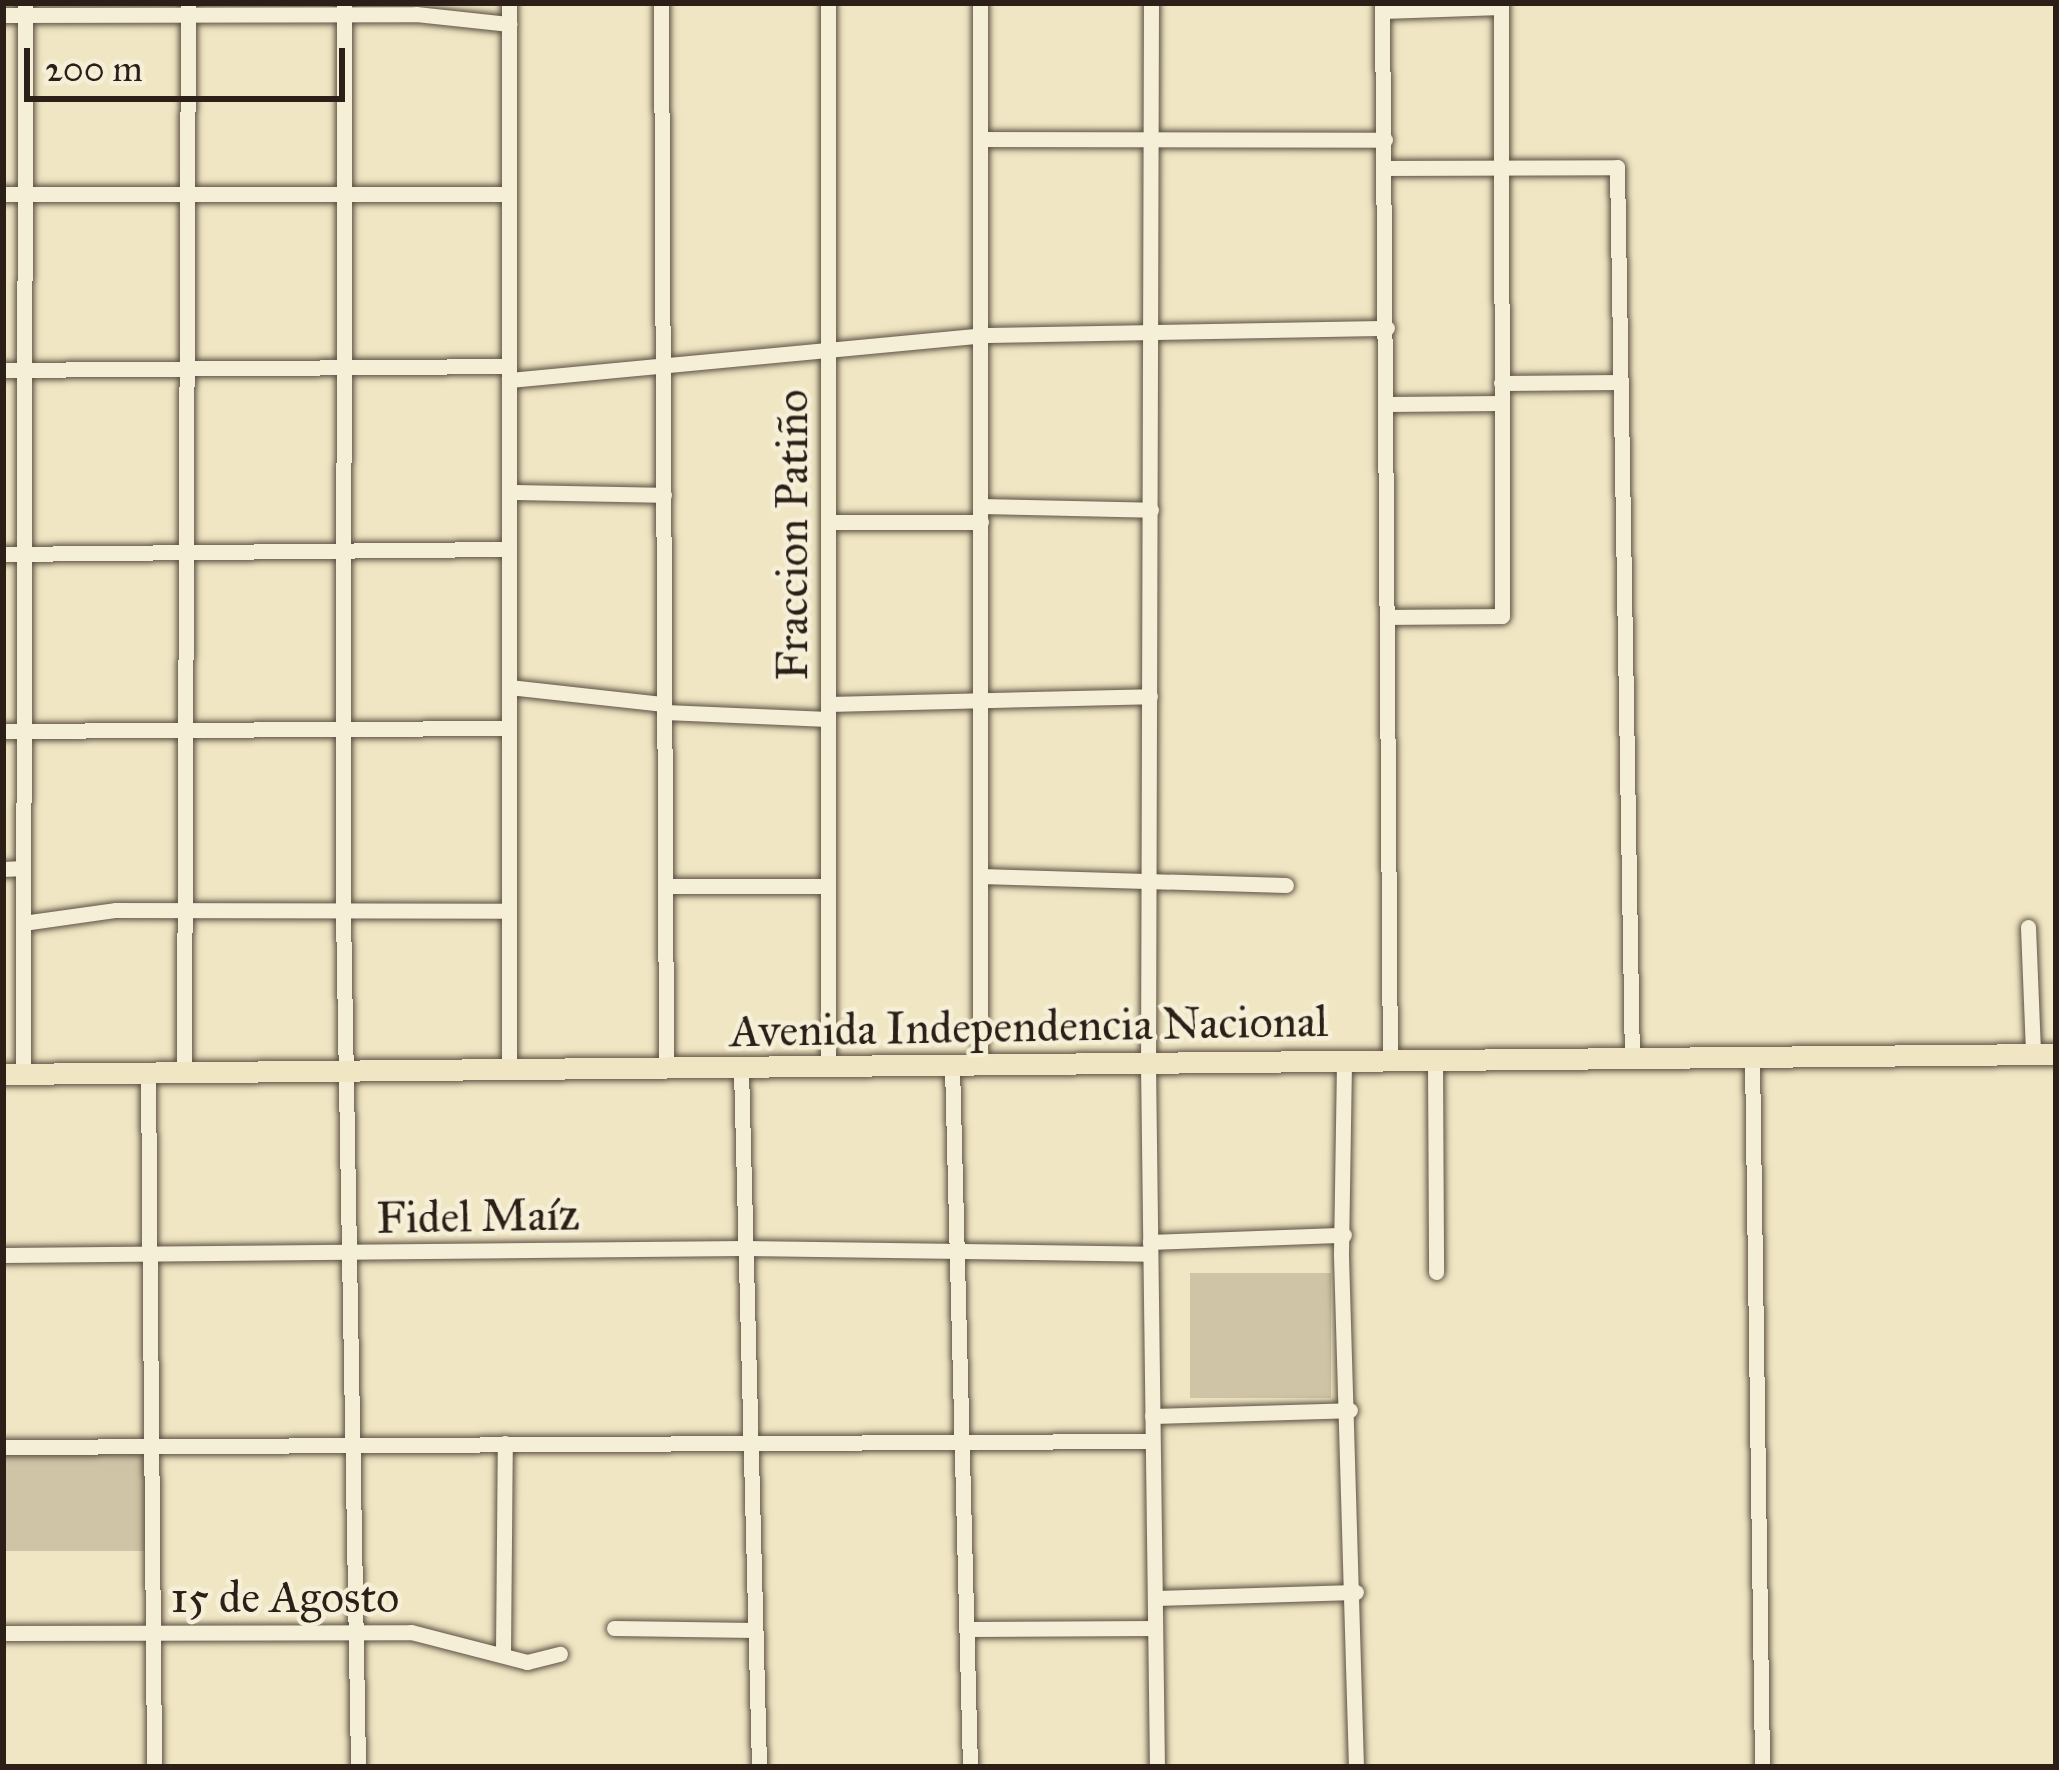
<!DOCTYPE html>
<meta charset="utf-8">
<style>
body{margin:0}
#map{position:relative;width:2059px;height:1770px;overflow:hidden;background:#f0e6c3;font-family:"IM FELL Great Primer",serif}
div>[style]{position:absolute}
.green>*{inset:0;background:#cfc4a6}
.roads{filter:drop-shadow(0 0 3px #5d5143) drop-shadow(0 0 3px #5d5143)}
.minor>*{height:15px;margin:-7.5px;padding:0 7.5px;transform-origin:7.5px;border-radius:7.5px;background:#f5efd8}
.major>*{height:21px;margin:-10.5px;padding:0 10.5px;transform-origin:10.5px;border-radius:10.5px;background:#f0e6c3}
span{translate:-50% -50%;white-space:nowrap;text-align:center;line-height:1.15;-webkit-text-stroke:9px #f5efd8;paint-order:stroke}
.street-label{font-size:45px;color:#2c1f18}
.frame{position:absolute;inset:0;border:6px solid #2c1f18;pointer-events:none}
.scale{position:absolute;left:24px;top:48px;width:321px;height:54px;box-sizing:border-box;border:6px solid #2c1f18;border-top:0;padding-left:15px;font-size:36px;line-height:42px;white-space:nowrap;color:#2c1f18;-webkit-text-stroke:9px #f5efd8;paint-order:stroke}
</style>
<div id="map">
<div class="green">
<div style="clip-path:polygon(1190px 1273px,1331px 1273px,1331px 1398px,1190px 1398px)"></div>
<div style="clip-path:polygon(3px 1450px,145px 1452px,145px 1551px,3px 1551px)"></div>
</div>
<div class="roads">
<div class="minor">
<div style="left:344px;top:3px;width:909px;rotate:90.06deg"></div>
<div style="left:343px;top:912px;width:855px;rotate:88.99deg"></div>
<div style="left:509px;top:3px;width:1067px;rotate:90deg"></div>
<div style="left:661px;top:3px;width:1066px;rotate:89.73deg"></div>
<div style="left:1151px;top:3px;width:1061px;rotate:90.16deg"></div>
<div style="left:1148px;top:1064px;width:703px;rotate:89.27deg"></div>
<div style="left:1382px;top:3px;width:1058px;rotate:89.57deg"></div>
<div style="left:1382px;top:11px;width:119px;rotate:-1.9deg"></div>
<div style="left:3px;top:15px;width:413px;rotate:-0.1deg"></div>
<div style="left:416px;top:14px;width:94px;rotate:6.1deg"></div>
<div style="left:981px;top:139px;width:404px;rotate:0.1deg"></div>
<div style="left:1386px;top:168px;width:231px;rotate:-0.2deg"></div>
<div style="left:1617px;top:167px;width:892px;rotate:89.04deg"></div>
<div style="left:3px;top:194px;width:506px"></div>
<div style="left:3px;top:370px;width:506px;rotate:-0.45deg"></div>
<div style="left:509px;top:380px;width:474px;rotate:-5.4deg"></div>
<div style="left:981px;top:335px;width:406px;rotate:-1deg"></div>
<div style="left:1501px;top:383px;width:119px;rotate:-0.5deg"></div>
<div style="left:1387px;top:404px;width:114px;rotate:-0.5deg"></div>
<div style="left:509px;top:492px;width:155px;rotate:1.1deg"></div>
<div style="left:981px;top:506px;width:170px;rotate:1.3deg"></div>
<div style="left:828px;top:522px;width:153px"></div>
<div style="left:3px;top:554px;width:506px;rotate:-0.57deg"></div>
<div style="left:1388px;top:617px;width:114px;rotate:-0.5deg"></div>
<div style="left:1502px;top:616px;width:613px;rotate:-90.09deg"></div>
<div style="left:509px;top:687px;width:156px;rotate:6.3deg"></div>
<div style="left:828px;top:704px;width:322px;rotate:-1.4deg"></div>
<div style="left:665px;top:712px;width:163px;rotate:2.5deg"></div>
<div style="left:3px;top:731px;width:506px;rotate:-0.34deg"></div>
<div style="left:3px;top:869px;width:20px;rotate:-3deg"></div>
<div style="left:980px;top:876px;width:306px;rotate:1.7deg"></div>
<div style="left:666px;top:886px;width:162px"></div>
<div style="left:23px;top:923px;width:94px;rotate:-8deg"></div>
<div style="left:116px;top:910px;width:390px;rotate:0.1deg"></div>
<div style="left:2028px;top:927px;width:127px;rotate:87.7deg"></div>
<div style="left:1752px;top:1057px;width:710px;rotate:89.19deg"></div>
<div style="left:1435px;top:1061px;width:211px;rotate:89.7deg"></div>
<div style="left:1344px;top:1062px;width:194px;rotate:90.9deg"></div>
<div style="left:1341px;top:1256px;width:511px;rotate:88.32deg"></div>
<div style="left:952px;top:1066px;width:701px;rotate:88.53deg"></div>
<div style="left:980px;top:1066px;width:1063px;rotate:-90deg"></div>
<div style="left:828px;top:1068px;width:1065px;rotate:-90deg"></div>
<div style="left:741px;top:1069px;width:698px;rotate:88.52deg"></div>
<div style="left:148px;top:1073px;width:694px;rotate:89.5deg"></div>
<div style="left:184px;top:1073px;width:1070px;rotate:-89.79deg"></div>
<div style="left:23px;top:1074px;width:1071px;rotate:-89.89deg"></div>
<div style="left:1150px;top:1242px;width:194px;rotate:-2.1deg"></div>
<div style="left:3px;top:1255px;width:741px;rotate:-0.54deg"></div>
<div style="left:744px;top:1248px;width:406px;rotate:0.8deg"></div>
<div style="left:1152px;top:1416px;width:198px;rotate:-1.7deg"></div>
<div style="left:3px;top:1447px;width:1149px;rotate:-0.3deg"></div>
<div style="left:1155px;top:1598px;width:201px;rotate:-1.7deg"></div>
<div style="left:614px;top:1628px;width:140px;rotate:0.8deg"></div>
<div style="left:968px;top:1629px;width:187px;rotate:-0.3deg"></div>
<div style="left:3px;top:1633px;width:408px;rotate:-0.1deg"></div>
<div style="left:411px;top:1632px;width:120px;rotate:14.5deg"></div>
<div style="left:527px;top:1662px;width:34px;rotate:-14deg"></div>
<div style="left:503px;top:1652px;width:209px;rotate:-89.5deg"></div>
</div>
<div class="major">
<div style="left:3px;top:1074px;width:2053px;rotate:-0.56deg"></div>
</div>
</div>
<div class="street-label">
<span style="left:792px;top:535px;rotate:-90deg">Fraccion Patiño</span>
<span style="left:1029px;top:1026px;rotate:-1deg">Avenida Independencia Nacional</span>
<span style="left:478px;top:1216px;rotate:-1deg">Fidel Maíz</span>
<span style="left:285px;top:1597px">15 de Agosto</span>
</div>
<div class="frame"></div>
<div class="scale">200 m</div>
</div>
